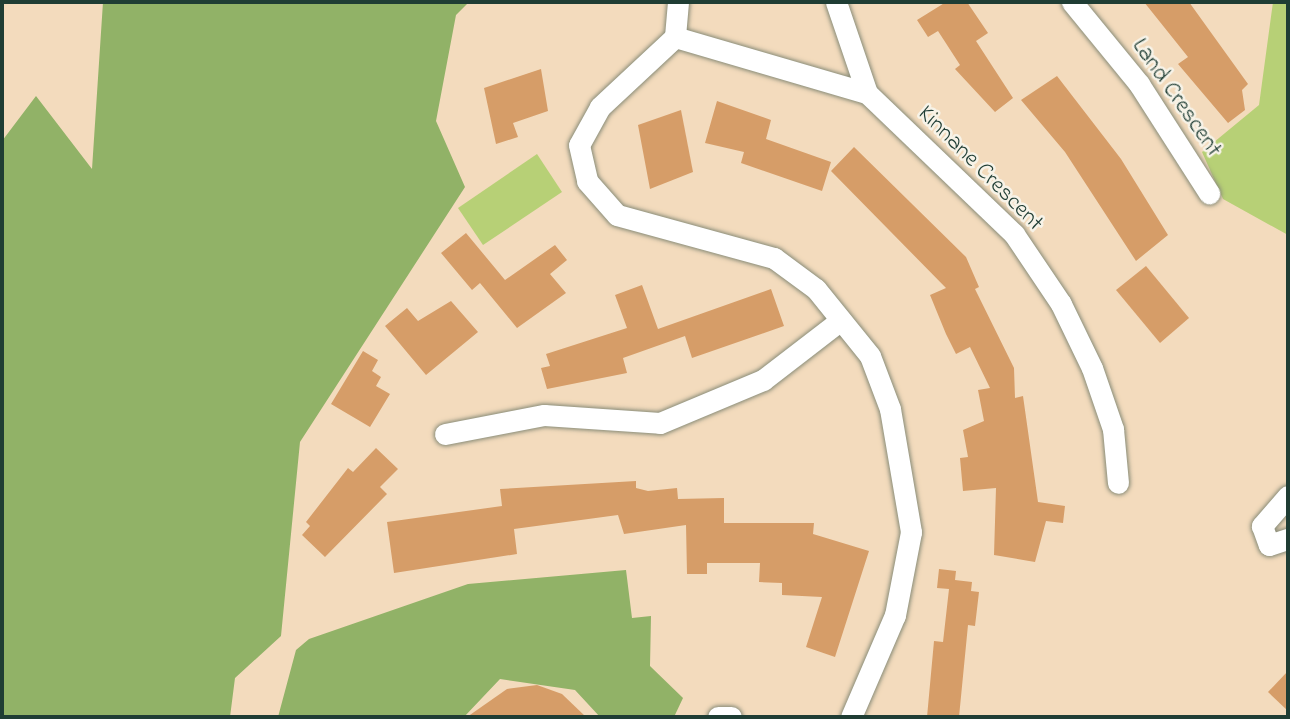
<!DOCTYPE html>
<style>
body{margin:0}
#map{position:relative;width:1290px;height:719px;overflow:hidden;background:#f3dbbd;font-family:"Indie Flower",sans-serif}
div>[style]{position:absolute}
.green>*{inset:0;background:#b7d076}
.forest>*{inset:0;background:#91b267}
.building>*{inset:0;background:#d69d68}
.roads{filter:drop-shadow(0 0 2px #898c78) drop-shadow(0 0 2px #898c78)}
.minor>*{height:21px;margin:-10.5px;padding:0 10.5px;transform-origin:10.5px;border-radius:10.5px;background:#fff}
span{translate:-50% -50%;white-space:nowrap;text-align:center;line-height:1.15;-webkit-text-stroke:5px #f7f3e8;paint-order:stroke}
.street-label{font-size:24px;color:#1f3d34}
.frame{position:absolute;inset:0;border:4px solid #1f3d34;pointer-events:none}
</style>
<div id="map">
<div class="green">
<div style="clip-path:polygon(1273px 2px,1288px 2px,1288px 235px,1223px 199px,1202px 152px,1259px 105px)"></div>
<div style="clip-path:polygon(537px 154px,562px 192px,483px 245px,458px 208px)"></div>
</div>
<div class="forest">
<div style="clip-path:polygon(103px 2px,469px 2px,456px 15px,436px 121px,465px 187px,300px 442px,281px 636px,235px 678px,230px 717px,2px 717px,2px 141px,36px 96px,92px 169px)"></div>
<div style="clip-path:polygon(626px 570px,632px 618px,651px 616px,650px 666px,683px 698px,674px 717px,600px 717px,575px 690px,500px 679px,464px 717px,278px 717px,296px 650px,309px 639px,468px 584px)"></div>
</div>
<div class="building">
<div style="clip-path:polygon(946px 2px,967px 2px,988px 33px,976px 41px,1013px 98px,995px 112px,955px 69px,960px 65px,938px 31px,928px 37px,917px 20px)"></div>
<div style="clip-path:polygon(1144px 2px,1189px 2px,1248px 84px,1242px 90px,1245px 110px,1228px 123px,1178px 64px,1188px 57px)"></div>
<div style="clip-path:polygon(541px 69px,548px 111px,513px 123px,518px 137px,496px 144px,484px 88px)"></div>
<div style="clip-path:polygon(1057px 76px,1121px 159px,1168px 235px,1136px 261px,1065px 152px,1021px 100px)"></div>
<div style="clip-path:polygon(717px 101px,771px 120px,766px 139px,831px 162px,822px 191px,741px 163px,744px 152px,705px 143px)"></div>
<div style="clip-path:polygon(681px 110px,693px 172px,650px 189px,638px 125px)"></div>
<div style="clip-path:polygon(854px 147px,966px 257px,979px 287px,975px 289px,1014px 368px,1015px 398px,1023px 396px,1038px 502px,1065px 506px,1063px 523px,1046px 521px,1035px 562px,994px 555px,996px 488px,963px 491px,960px 458px,968px 457px,963px 430px,984px 421px,978px 390px,990px 388px,970px 347px,956px 354px,946px 334px,930px 295px,946px 288px,831px 171px)"></div>
<div style="clip-path:polygon(466px 233px,505px 280px,555px 245px,567px 260px,550px 274px,566px 293px,517px 328px,480px 283px,472px 290px,441px 253px)"></div>
<div style="clip-path:polygon(1146px 266px,1189px 318px,1160px 343px,1116px 290px)"></div>
<div style="clip-path:polygon(642px 285px,658px 329px,771px 289px,784px 326px,692px 358px,685px 336px,623px 358px,627px 373px,547px 389px,541px 368px,550px 366px,546px 354px,627px 328px,615px 295px)"></div>
<div style="clip-path:polygon(451px 301px,478px 332px,426px 375px,385px 326px,407px 308px,418px 321px)"></div>
<div style="clip-path:polygon(363px 351px,378px 360px,372px 371px,381px 377px,376px 386px,390px 394px,370px 427px,331px 404px)"></div>
<div style="clip-path:polygon(376px 448px,398px 469px,380px 487px,387px 494px,325px 557px,302px 535px,310px 526px,306px 522px,348px 468px,353px 472px)"></div>
<div style="clip-path:polygon(636px 481px,636px 488px,648px 491px,677px 488px,678px 499px,724px 498px,724px 523px,814px 523px,813px 534px,869px 551px,835px 657px,806px 647px,822px 597px,782px 595px,782px 583px,759px 582px,760px 563px,707px 563px,707px 574px,687px 574px,686px 525px,624px 534px,618px 515px,514px 529px,517px 554px,394px 573px,387px 522px,502px 506px,500px 489px)"></div>
<div style="clip-path:polygon(939px 569px,956px 571px,955px 580px,972px 582px,971px 591px,979px 592px,975px 626px,968px 625px,959px 717px,927px 717px,934px 641px,943px 642px,949px 589px,937px 588px)"></div>
<div style="clip-path:polygon(1288px 671px,1288px 711px,1268px 692px)"></div>
<div style="clip-path:polygon(537px 685px,562px 694px,586px 717px,467px 717px,507px 689px)"></div>
</div>
<div class="roads">
<div class="minor">
<div style="left:678px;top:2px;width:35px;rotate:95deg"></div>
<div style="left:675px;top:37px;width:103px;rotate:137deg"></div>
<div style="left:600px;top:107px;width:43px;rotate:118.9deg"></div>
<div style="left:579px;top:145px;width:37px;rotate:77deg"></div>
<div style="left:587px;top:181px;width:45px;rotate:48.6deg"></div>
<div style="left:617px;top:215px;width:163px;rotate:15.3deg"></div>
<div style="left:774px;top:258px;width:52px;rotate:36.4deg"></div>
<div style="left:816px;top:289px;width:86px;rotate:51.1deg"></div>
<div style="left:870px;top:356px;width:57px;rotate:69.3deg"></div>
<div style="left:890px;top:409px;width:125px;rotate:80.3deg"></div>
<div style="left:911px;top:532px;width:85px;rotate:100.9deg"></div>
<div style="left:895px;top:615px;width:111px;rotate:113.3deg"></div>
<div style="left:836px;top:2px;width:96px;rotate:71.2deg"></div>
<div style="left:1072px;top:2px;width:106px;rotate:50.7deg"></div>
<div style="left:1139px;top:84px;width:130px;rotate:57.3deg"></div>
<div style="left:675px;top:37px;width:200px;rotate:16.3deg"></div>
<div style="left:867px;top:93px;width:204px;rotate:43.8deg"></div>
<div style="left:1014px;top:234px;width:84px;rotate:56.1deg"></div>
<div style="left:1061px;top:304px;width:71px;rotate:64.2deg"></div>
<div style="left:1092px;top:368px;width:65px;rotate:71deg"></div>
<div style="left:1113px;top:429px;width:54px;rotate:84.7deg"></div>
<div style="left:445px;top:434px;width:101px;rotate:-10.9deg"></div>
<div style="left:544px;top:415px;width:116px;rotate:3.9deg"></div>
<div style="left:660px;top:423px;width:112px;rotate:-22.7deg"></div>
<div style="left:763px;top:380px;width:98px;rotate:-37.6deg"></div>
<div style="left:1288px;top:496px;width:40px;rotate:131deg"></div>
<div style="left:1262px;top:526px;width:20px;rotate:70deg"></div>
<div style="left:1269px;top:545px;width:20px;rotate:-18deg"></div>
<div style="left:718px;top:717px;width:13px"></div>
</div>
</div>
<div class="street-label">
<span style="left:1176px;top:98px;rotate:55deg">Land Crescent</span>
<span style="left:980px;top:169px;rotate:45deg">Kinnane Crescent</span>
</div>
<div class="frame"></div>
</div>
